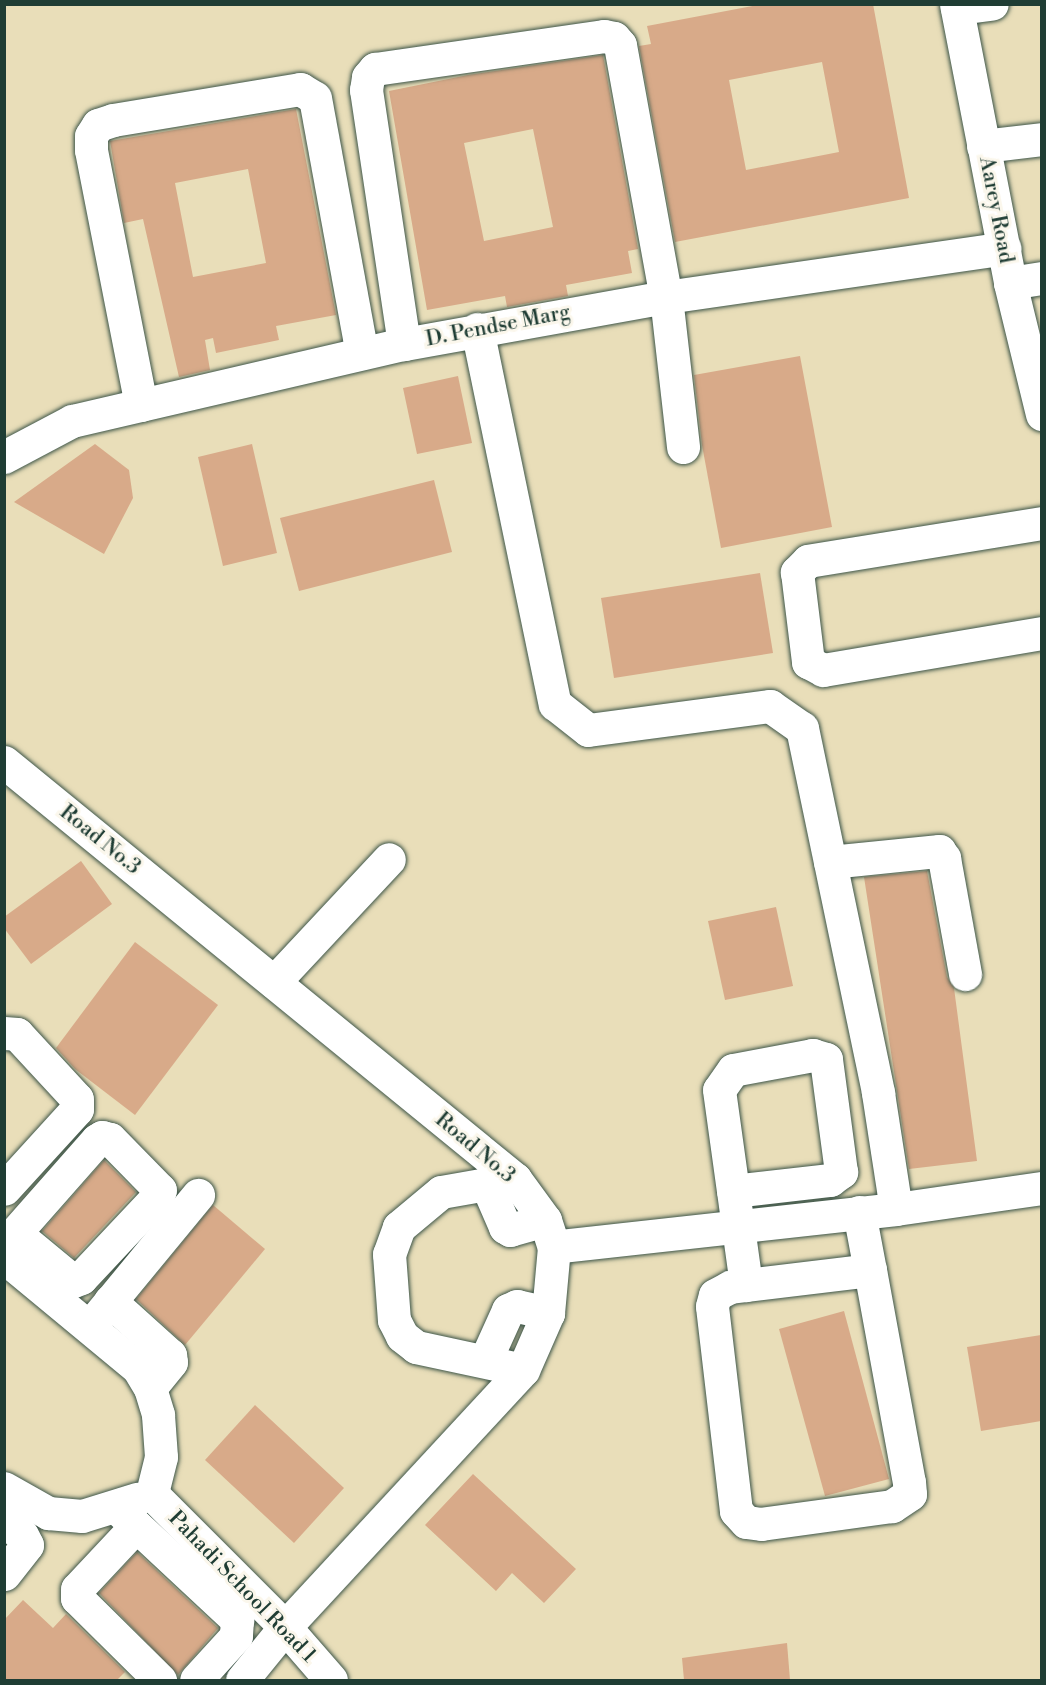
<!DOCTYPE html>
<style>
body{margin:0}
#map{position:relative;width:1046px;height:1685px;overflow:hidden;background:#e9deb9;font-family:"Libre Bodoni",serif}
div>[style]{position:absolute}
.building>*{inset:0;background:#d8aa89}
.roads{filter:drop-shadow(0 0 2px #3d5548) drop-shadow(0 0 2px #3d5548)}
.minor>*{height:33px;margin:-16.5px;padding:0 16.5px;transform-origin:16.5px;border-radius:16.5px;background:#fff}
span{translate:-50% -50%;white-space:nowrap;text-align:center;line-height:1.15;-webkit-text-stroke:6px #fbf7ec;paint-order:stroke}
.street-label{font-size:21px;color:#1f3d34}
.frame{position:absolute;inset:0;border:6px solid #1f3d34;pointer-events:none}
</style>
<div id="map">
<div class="building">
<div style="clip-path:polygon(evenodd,763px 4px,873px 4px,909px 198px,675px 242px,639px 46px,651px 44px,647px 26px,763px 4px,822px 62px,839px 152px,746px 170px,729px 80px,822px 62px)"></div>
<div style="clip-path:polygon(evenodd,603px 55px,638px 249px,628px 251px,632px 273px,566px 285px,568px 296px,507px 307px,505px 296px,427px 310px,389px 91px,468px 75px,603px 55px,533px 129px,553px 227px,484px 241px,464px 143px,533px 129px)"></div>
<div style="clip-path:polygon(evenodd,296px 109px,336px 315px,276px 326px,279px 340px,216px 353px,213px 338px,205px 340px,210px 370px,179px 377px,143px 219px,124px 223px,110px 141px,296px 109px,248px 169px,266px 263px,193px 277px,175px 183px,248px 169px)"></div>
<div style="clip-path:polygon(800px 356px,832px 527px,721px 548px,702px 445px,694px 375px)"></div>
<div style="clip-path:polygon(458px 376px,472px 443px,417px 454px,403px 388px)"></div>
<div style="clip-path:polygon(95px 444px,129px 470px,133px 498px,104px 554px,14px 502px)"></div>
<div style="clip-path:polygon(252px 444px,277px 553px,223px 566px,198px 457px)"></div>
<div style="clip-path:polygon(434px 480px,452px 552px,299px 591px,280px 518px)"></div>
<div style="clip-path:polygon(760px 573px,773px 653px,614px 678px,601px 598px)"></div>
<div style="clip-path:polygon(81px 861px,112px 904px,31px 964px,4px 928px,4px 917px)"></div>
<div style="clip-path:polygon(927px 871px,947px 977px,954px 988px,977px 1161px,909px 1169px,864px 877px)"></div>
<div style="clip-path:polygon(776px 907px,793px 986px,725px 1000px,708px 921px)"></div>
<div style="clip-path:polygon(135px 942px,218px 1005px,135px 1115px,75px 1069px,56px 1048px)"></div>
<div style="clip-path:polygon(104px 1160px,136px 1192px,74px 1258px,42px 1231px)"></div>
<div style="clip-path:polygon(213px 1205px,265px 1249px,185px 1345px,136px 1299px)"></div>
<div style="clip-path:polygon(844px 1311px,889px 1479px,825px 1496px,779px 1329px)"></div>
<div style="clip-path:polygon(1041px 1335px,1041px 1421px,981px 1431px,967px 1347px)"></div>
<div style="clip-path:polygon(255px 1405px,344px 1488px,294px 1543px,205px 1460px)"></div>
<div style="clip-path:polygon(473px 1474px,576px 1569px,544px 1603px,512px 1573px,496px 1591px,425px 1525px)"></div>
<div style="clip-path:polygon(137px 1552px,218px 1628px,178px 1675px,99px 1593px)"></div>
<div style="clip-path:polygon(23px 1600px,53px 1628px,66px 1614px,125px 1672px,117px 1680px,4px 1680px,4px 1620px)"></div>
<div style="clip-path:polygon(787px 1643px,790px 1680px,684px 1680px,682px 1658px)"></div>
</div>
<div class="roads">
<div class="minor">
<div style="left:956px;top:4px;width:284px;rotate:79deg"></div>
<div style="left:1010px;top:283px;width:135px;rotate:76.3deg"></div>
<div style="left:957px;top:8px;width:35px;rotate:-7deg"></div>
<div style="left:983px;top:146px;width:59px;rotate:-6.8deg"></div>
<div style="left:1010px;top:283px;width:32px;rotate:-9deg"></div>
<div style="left:477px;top:329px;width:383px;rotate:78.3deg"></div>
<div style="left:555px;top:704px;width:42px;rotate:38.2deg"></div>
<div style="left:588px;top:730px;width:184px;rotate:-7.5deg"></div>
<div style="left:770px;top:706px;width:39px;rotate:35deg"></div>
<div style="left:802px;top:728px;width:373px;rotate:78.2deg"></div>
<div style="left:878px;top:1093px;width:117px;rotate:81.2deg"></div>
<div style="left:896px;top:1209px;width:344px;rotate:173.7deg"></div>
<div style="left:404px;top:344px;width:257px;rotate:-98.5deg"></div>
<div style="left:366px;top:90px;width:13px;rotate:-81deg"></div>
<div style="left:368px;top:77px;width:11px;rotate:-49deg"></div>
<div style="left:375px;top:69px;width:231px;rotate:-8.2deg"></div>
<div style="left:604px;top:36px;width:10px;rotate:11deg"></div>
<div style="left:614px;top:38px;width:9px;rotate:49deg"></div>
<div style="left:620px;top:45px;width:256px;rotate:79.7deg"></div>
<div style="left:666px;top:297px;width:151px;rotate:83.5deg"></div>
<div style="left:141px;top:405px;width:260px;rotate:-101.1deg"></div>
<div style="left:91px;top:150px;width:14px;rotate:-90deg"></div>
<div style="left:91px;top:136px;width:13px;rotate:-58deg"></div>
<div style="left:98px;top:125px;width:16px;rotate:-18deg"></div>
<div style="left:113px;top:120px;width:190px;rotate:-9.4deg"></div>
<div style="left:300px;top:89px;width:17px;rotate:31deg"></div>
<div style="left:315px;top:98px;width:259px;rotate:79.6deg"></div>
<div style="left:4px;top:457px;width:77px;rotate:-27.9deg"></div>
<div style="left:72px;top:421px;width:341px;rotate:-13.1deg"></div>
<div style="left:404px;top:344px;width:266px;rotate:-10.2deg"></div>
<div style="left:666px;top:297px;width:342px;rotate:-8.2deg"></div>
<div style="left:1042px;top:523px;width:237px;rotate:170.8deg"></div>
<div style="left:808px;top:561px;width:16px;rotate:135deg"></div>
<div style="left:797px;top:572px;width:91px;rotate:83deg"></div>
<div style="left:808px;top:662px;width:17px;rotate:28deg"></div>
<div style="left:823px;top:670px;width:222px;rotate:-9.6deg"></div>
<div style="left:4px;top:762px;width:660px;rotate:39.22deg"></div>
<div style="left:515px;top:1179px;width:51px;rotate:53.8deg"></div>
<div style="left:545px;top:1220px;width:28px;rotate:72deg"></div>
<div style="left:554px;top:1247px;width:66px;rotate:95.2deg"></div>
<div style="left:548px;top:1313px;width:62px;rotate:113.7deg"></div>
<div style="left:523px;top:1370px;width:350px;rotate:132.8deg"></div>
<div style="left:285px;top:1627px;width:68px;rotate:129.1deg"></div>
<div style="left:830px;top:862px;width:110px;rotate:-5.8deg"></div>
<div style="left:939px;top:851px;width:9px;rotate:54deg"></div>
<div style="left:944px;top:858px;width:118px;rotate:79.7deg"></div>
<div style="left:274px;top:982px;width:168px;rotate:-46.9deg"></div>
<div style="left:4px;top:1033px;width:13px;rotate:4deg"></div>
<div style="left:17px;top:1034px;width:88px;rotate:47.3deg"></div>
<div style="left:77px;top:1099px;width:10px;rotate:90deg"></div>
<div style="left:77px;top:1109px;width:108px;rotate:132.4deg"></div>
<div style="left:515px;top:1179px;width:75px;rotate:170deg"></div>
<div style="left:441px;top:1192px;width:55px;rotate:140.2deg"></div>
<div style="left:399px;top:1227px;width:29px;rotate:110deg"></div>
<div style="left:389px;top:1254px;width:66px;rotate:85.7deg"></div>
<div style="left:394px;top:1320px;width:18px;rotate:63deg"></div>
<div style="left:402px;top:1336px;width:18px;rotate:38deg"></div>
<div style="left:416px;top:1347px;width:109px;rotate:12.1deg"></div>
<div style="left:486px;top:1183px;width:48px;rotate:66.6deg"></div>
<div style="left:505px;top:1227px;width:6px;rotate:31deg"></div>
<div style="left:510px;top:1230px;width:36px;rotate:-16deg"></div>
<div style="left:733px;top:1191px;width:98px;rotate:-6.5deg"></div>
<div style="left:830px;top:1180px;width:14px;rotate:-36deg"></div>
<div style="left:841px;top:1172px;width:114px;rotate:-97.6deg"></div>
<div style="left:826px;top:1059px;width:14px;rotate:-163deg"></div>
<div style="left:813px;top:1055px;width:81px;rotate:169.4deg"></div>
<div style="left:733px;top:1070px;width:24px;rotate:125deg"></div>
<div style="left:719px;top:1090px;width:197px;rotate:82.1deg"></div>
<div style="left:896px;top:1209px;width:148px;rotate:-8.2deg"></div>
<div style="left:859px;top:1212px;width:59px;rotate:79.3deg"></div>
<div style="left:870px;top:1270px;width:216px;rotate:79.6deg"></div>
<div style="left:909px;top:1482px;width:12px;rotate:85deg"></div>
<div style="left:910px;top:1494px;width:22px;rotate:146deg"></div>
<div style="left:892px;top:1506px;width:132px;rotate:172.2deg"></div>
<div style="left:761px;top:1524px;width:15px;rotate:-172deg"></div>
<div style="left:746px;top:1522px;width:15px;rotate:-132deg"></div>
<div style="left:736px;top:1511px;width:206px;rotate:-96.7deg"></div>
<div style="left:712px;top:1306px;width:11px;rotate:-75deg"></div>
<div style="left:715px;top:1295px;width:17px;rotate:-28deg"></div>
<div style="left:730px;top:1287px;width:141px;rotate:-6.9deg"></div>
<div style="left:4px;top:1245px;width:4px;rotate:-45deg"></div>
<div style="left:7px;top:1242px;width:136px;rotate:-48.6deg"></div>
<div style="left:97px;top:1140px;width:6px;rotate:-31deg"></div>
<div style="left:102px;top:1137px;width:8px;rotate:14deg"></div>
<div style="left:110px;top:1139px;width:71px;rotate:45.6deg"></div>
<div style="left:160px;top:1190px;width:8px;rotate:113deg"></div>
<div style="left:157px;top:1197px;width:111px;rotate:133.2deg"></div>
<div style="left:81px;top:1278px;width:9px;rotate:159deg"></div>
<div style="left:73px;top:1281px;width:75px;rotate:-140.4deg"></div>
<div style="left:4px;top:1257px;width:174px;rotate:39.6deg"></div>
<div style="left:138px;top:1368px;width:23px;rotate:59deg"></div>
<div style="left:150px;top:1388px;width:28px;rotate:73deg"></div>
<div style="left:158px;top:1415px;width:42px;rotate:85.9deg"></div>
<div style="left:161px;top:1457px;width:38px;rotate:104deg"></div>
<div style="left:110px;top:1301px;width:81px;rotate:42deg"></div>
<div style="left:170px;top:1355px;width:7px;rotate:82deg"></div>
<div style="left:171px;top:1362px;width:33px;rotate:129deg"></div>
<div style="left:90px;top:1326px;width:170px;rotate:-50.5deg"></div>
<div style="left:485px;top:1361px;width:56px;rotate:-65.7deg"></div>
<div style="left:508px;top:1310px;width:10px;rotate:-24deg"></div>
<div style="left:517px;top:1306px;width:32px;rotate:13deg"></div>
<div style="left:4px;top:1488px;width:51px;rotate:29.6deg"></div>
<div style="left:48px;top:1513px;width:34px;rotate:5deg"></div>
<div style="left:82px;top:1516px;width:58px;rotate:-17.2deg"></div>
<div style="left:152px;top:1494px;width:188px;rotate:45deg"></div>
<div style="left:285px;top:1627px;width:70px;rotate:49deg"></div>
<div style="left:116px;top:1507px;width:166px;rotate:43deg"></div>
<div style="left:237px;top:1620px;width:16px;rotate:94deg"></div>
<div style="left:236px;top:1636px;width:59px;rotate:132.3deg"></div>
<div style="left:4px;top:1520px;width:23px;rotate:40deg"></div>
<div style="left:22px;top:1535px;width:11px;rotate:63deg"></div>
<div style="left:27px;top:1545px;width:37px;rotate:128deg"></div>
<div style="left:136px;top:1526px;width:86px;rotate:133.1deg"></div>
<div style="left:77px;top:1589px;width:9px;rotate:90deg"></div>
<div style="left:77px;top:1598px;width:117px;rotate:44.7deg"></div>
</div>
</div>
<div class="street-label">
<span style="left:996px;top:210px;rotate:79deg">Aarey Road</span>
<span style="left:498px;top:326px;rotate:-11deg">D. Pendse Marg</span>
<span style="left:100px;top:840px;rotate:39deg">Road No.3</span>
<span style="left:475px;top:1148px;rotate:40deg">Road No.3</span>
<span style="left:242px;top:1587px;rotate:46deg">Pahadi School Road 1</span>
</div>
<div class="frame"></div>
</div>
